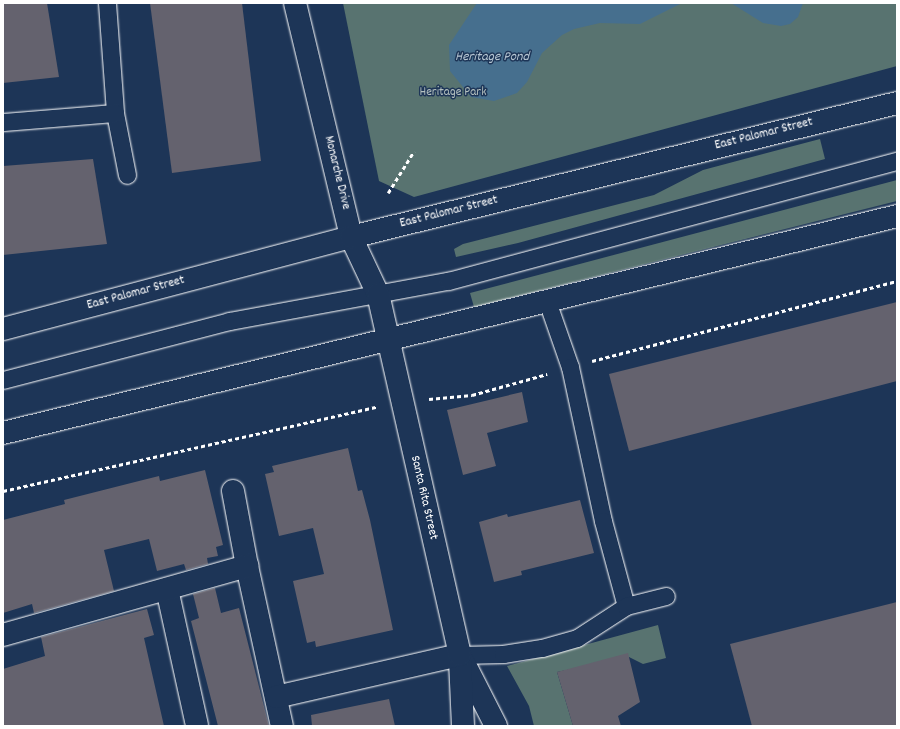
<!DOCTYPE html>
<style>
body{margin:0}
#map{position:relative;width:900px;height:729px;overflow:hidden;background:#1d3557;font-family:Dekko,sans-serif}
div>[style]{position:absolute}
.green>*{inset:0;background:#587370}
.water>*{inset:0;background:#466f8e}
.building>*{inset:0;background:#64626e}
.path>*{height:2.5px;margin-top:-1.25px;transform-origin:0;background:repeating-linear-gradient(90deg,#fff 0 4px,transparent 0 7px)}
.roads{filter:drop-shadow(0 0 1px #fff) drop-shadow(0 0 1px #fff)}
.lane>*{height:17px;margin:-8.5px;padding:0 8.5px;transform-origin:8.5px;border-radius:8.5px;background:#1d3557}
.street>*{height:22px;margin:-11px;padding:0 11px;transform-origin:11px;border-radius:11px;background:#1d3557}
.secondary>*{height:22px;margin:-11px;padding:0 11px;transform-origin:11px;border-radius:11px;background:#1d3557}
span{translate:-50% -50%;white-space:nowrap;text-align:center;line-height:1.15;-webkit-text-stroke:3px #1d3557;paint-order:stroke}
.park-label{font-size:13px;color:#b4c0bf}
.street-label{font-size:13px;color:#fff}
.water-label{font-size:14px;color:#b5c5d2;font-style:italic}
.frame{position:absolute;inset:0;border:4px solid #fff;pointer-events:none}
</style>
<div id="map">
<div class="green">
<div style="clip-path:polygon(343px 3px,897px 3px,897px 66px,414px 197px,379px 181px)"></div>
<div style="clip-path:polygon(820px 139px,825px 159px,518px 243px,456px 257px,454px 249px,463px 244px,654px 195px,703px 170px)"></div>
<div style="clip-path:polygon(897px 180px,897px 201px,474px 307px,470px 293px)"></div>
<div style="clip-path:polygon(658px 625px,666px 658px,643px 664px,629px 657px,557px 672px,573px 726px,534px 726px,529px 706px,507px 666px)"></div>
</div>
<div class="water">
<div style="clip-path:polygon(477px 3px,682px 3px,640px 24px,600px 23px,574px 29px,562px 35px,542px 53px,527px 82px,517px 93px,494px 101px,471px 97px,450px 71px,449px 45px)"></div>
<div style="clip-path:polygon(731px 3px,803px 3px,798px 17px,790px 24px,781px 26px,763px 23px)"></div>
</div>
<div class="building">
<div style="clip-path:polygon(3px 3px,47px 3px,59px 77px,3px 83px)"></div>
<div style="clip-path:polygon(150px 3px,242px 3px,261px 161px,172px 173px)"></div>
<div style="clip-path:polygon(93px 159px,107px 244px,3px 255px,3px 166px)"></div>
<div style="clip-path:polygon(897px 302px,897px 381px,629px 451px,609px 374px)"></div>
<div style="clip-path:polygon(522px 392px,528px 422px,487px 433px,496px 466px,463px 475px,447px 410px)"></div>
<div style="clip-path:polygon(348px 448px,358px 491px,362px 490px,370px 520px,393px 630px,316px 647px,315px 641px,307px 643px,293px 581px,324px 574px,313px 528px,279px 536px,265px 474px,274px 472px,272px 466px)"></div>
<div style="clip-path:polygon(205px 470px,223px 545px,216px 547px,218px 556px,207px 558px,208px 564px,186px 570px,184px 564px,157px 571px,149px 539px,104px 550px,114px 591px,34px 613px,32px 604px,3px 613px,3px 520px,65px 504px,64px 500px,135px 482px,159px 476px,160px 481px)"></div>
<div style="clip-path:polygon(580px 500px,594px 553px,521px 571px,522px 575px,494px 582px,479px 522px,507px 514px,508px 517px)"></div>
<div style="clip-path:polygon(215px 588px,221px 613px,239px 608px,269px 726px,218px 726px,191px 621px,199px 618px,193px 594px)"></div>
<div style="clip-path:polygon(897px 602px,897px 726px,752px 726px,730px 644px)"></div>
<div style="clip-path:polygon(147px 609px,154px 635px,144px 638px,164px 726px,3px 726px,3px 669px,45px 656px,41px 637px)"></div>
<div style="clip-path:polygon(628px 653px,640px 702px,618px 716px,621px 726px,573px 726px,557px 672px)"></div>
<div style="clip-path:polygon(389px 699px,395px 726px,312px 726px,311px 715px)"></div>
</div>
<div class="path">
<div style="left:388px;top:193px;width:49px;rotate:-58.2deg"></div>
<div style="left:592px;top:361px;width:315px;rotate:-14.7deg"></div>
<div style="left:429px;top:399px;width:43px;rotate:-5.3deg"></div>
<div style="left:472px;top:395px;width:78px;rotate:-15.6deg"></div>
<div style="left:3px;top:491px;width:383px;rotate:-12.7deg"></div>
</div>
<div class="roads">
<div class="lane">
<div style="left:107px;top:3px;width:110px;rotate:85.8deg"></div>
<div style="left:115px;top:113px;width:63px;rotate:79deg"></div>
<div style="left:3px;top:122px;width:112px;rotate:-4.6deg"></div>
<div style="left:547px;top:301px;width:70px;rotate:70.8deg"></div>
<div style="left:570px;top:367px;width:157px;rotate:77.9deg"></div>
<div style="left:603px;top:521px;width:88px;rotate:74.9deg"></div>
<div style="left:3px;top:380px;width:234px;rotate:-14.6deg"></div>
<div style="left:229px;top:321px;width:223px;rotate:-10.4deg"></div>
<div style="left:448px;top:281px;width:465px;rotate:-15deg"></div>
<div style="left:460px;top:655px;width:43px;rotate:-1.3deg"></div>
<div style="left:503px;top:654px;width:39px;rotate:-9deg"></div>
<div style="left:542px;top:648px;width:36px;rotate:-16deg"></div>
<div style="left:577px;top:638px;width:59px;rotate:-33.1deg"></div>
<div style="left:626px;top:606px;width:41px;rotate:-14deg"></div>
</div>
<div class="street">
<div style="left:233px;top:491px;width:76px;rotate:79.4deg"></div>
<div style="left:247px;top:566px;width:164px;rotate:77.7deg"></div>
<div style="left:167px;top:589px;width:140px;rotate:77.6deg"></div>
<div style="left:3px;top:635px;width:254px;rotate:-15.8deg"></div>
<div style="left:460px;top:655px;width:80px;rotate:63.1deg"></div>
<div style="left:460px;top:660px;width:66px;rotate:87.4deg"></div>
<div style="left:276px;top:697px;width:189px;rotate:-12.9deg"></div>
</div>
<div class="secondary">
<div style="left:295px;top:3px;width:241px;rotate:76.5deg"></div>
<div style="left:351px;top:237px;width:63px;rotate:64.7deg"></div>
<div style="left:378px;top:294px;width:370px;rotate:77.2deg"></div>
<div style="left:3px;top:329px;width:360px;rotate:-14.8deg"></div>
<div style="left:351px;top:237px;width:562px;rotate:-13.79deg"></div>
<div style="left:3px;top:433px;width:920px;rotate:-13.64deg"></div>
</div>
</div>
<div class="park-label">
<span style="left:453px;top:93px">Heritage Park</span>
</div>
<div class="street-label">
<span style="left:764px;top:135px;rotate:-14deg">East Palomar Street</span>
<span style="left:336px;top:173px;rotate:76deg">Monarche Drive</span>
<span style="left:449px;top:213px;rotate:-14deg">East Palomar Street</span>
<span style="left:136px;top:294px;rotate:-15deg">East Palomar Street</span>
<span style="left:423px;top:498px;rotate:77deg">Santa Rita Street</span>
</div>
<div class="water-label">
<span style="left:492px;top:57px">Heritage Pond</span>
</div>
<div class="frame"></div>
</div>
